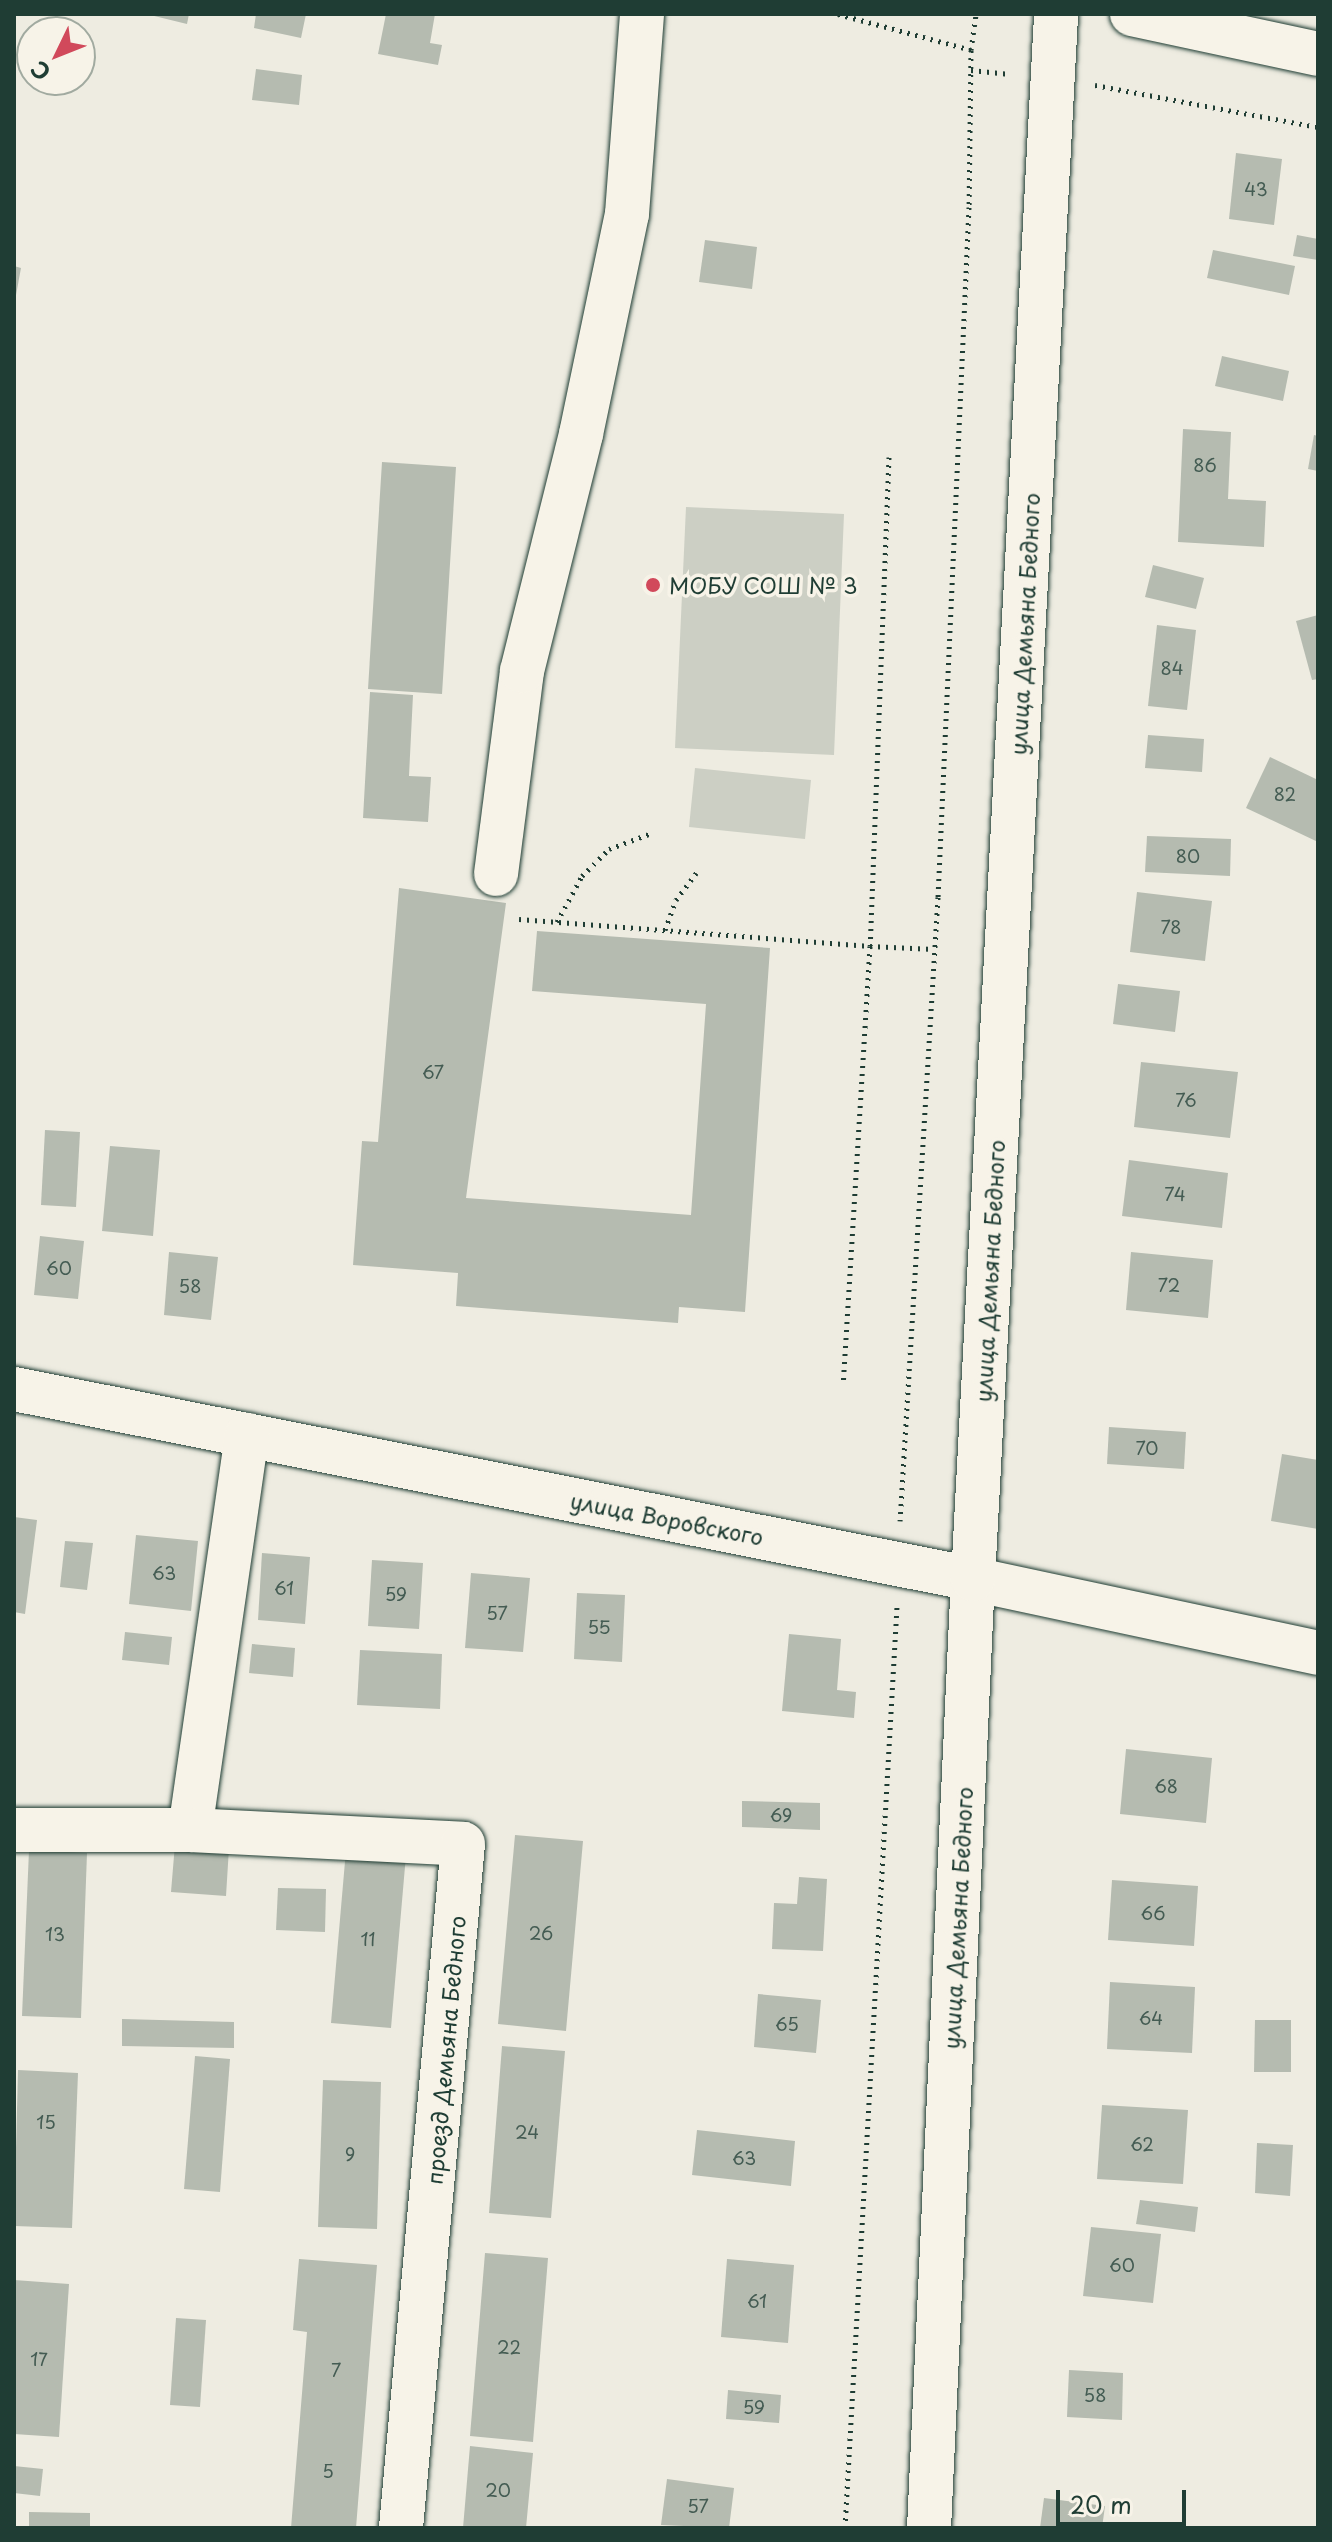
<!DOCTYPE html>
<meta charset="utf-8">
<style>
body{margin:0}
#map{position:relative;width:1332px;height:2542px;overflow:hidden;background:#eeece1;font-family:"Playpen Sans",sans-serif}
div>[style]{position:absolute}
.green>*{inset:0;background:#cccfc4}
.building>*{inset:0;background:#b5bbb0}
.path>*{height:5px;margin-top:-2.5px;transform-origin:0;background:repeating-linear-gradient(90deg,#1f3d34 0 2px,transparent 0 8px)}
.roads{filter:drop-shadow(0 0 2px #1f3d34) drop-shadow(0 0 2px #1f3d34)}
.minor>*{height:44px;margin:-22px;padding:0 22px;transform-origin:22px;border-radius:22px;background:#f7f3e8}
.dots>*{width:22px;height:22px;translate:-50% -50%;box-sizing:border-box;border:4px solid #f7f3e8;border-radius:50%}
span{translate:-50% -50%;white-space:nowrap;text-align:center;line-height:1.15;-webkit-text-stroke:7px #f7f3e8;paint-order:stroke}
.number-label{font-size:18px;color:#445c53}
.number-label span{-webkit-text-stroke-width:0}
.poi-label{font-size:22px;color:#1f3d34}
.left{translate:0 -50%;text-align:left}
.street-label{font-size:22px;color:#1f3d34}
.frame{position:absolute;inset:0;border:16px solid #1f3d34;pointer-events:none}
.north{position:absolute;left:16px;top:16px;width:80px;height:80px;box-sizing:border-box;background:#f7f3e8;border:2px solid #a1aaa0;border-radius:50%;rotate:227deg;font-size:22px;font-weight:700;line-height:32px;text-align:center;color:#1f3d34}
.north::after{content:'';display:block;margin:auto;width:28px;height:36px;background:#d1495b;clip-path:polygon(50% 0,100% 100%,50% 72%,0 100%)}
.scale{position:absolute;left:1056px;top:2490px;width:130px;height:36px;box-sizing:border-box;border:4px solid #1f3d34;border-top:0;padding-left:10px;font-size:24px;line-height:28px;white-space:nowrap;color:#1f3d34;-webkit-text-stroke:6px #f7f3e8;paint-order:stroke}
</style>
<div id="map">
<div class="green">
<div style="clip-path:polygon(686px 507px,844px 514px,834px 755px,675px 748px)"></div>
<div style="clip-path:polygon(695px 768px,811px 780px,805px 839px,689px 827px)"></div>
</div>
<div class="building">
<div style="clip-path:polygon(146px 14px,189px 14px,187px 24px)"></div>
<div style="clip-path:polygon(256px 14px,306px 14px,301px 38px,254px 28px)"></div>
<div style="clip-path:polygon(386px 14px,435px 14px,430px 43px,442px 45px,438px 65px,378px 54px)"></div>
<div style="clip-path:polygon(256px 69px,302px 75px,299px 105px,252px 100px)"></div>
<div style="clip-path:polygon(1236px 153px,1282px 159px,1274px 225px,1229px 219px)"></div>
<div style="clip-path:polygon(1297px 235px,1318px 239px,1318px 260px,1293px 256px)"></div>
<div style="clip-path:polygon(705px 240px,757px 247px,752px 289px,699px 282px)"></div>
<div style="clip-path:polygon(1213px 250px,1295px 266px,1289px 295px,1207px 278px)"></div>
<div style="clip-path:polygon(14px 266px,21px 268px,16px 295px,14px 295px)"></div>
<div style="clip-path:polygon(1222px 356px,1289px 371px,1283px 401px,1215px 386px)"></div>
<div style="clip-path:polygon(1183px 429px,1231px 432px,1228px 499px,1266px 501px,1264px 547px,1178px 542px)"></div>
<div style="clip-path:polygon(1314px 435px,1318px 436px,1318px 471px,1308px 469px)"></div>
<div style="clip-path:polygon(382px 462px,456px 467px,442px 694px,368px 689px)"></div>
<div style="clip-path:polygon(1153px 565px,1204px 578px,1196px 609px,1145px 597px)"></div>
<div style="clip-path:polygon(1318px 615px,1318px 679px,1312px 680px,1296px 621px)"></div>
<div style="clip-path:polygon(1157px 625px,1196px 630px,1187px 710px,1148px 706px)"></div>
<div style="clip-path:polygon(370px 692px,413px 695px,409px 776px,431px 777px,428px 822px,363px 818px)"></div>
<div style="clip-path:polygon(1148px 735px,1204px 739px,1202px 772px,1145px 768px)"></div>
<div style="clip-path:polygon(1270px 757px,1318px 780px,1318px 842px,1246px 808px)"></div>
<div style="clip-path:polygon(1147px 836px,1231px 839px,1230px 876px,1145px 872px)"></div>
<div style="clip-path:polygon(399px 888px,506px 903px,466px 1198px,691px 1215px,706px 1004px,532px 991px,537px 931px,770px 948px,745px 1312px,679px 1307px,678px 1323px,456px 1306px,458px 1273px,353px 1265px,362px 1141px,378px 1142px)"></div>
<div style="clip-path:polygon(1137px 892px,1212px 901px,1205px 961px,1130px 952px)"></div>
<div style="clip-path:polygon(1118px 984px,1180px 991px,1175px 1032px,1113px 1024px)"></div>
<div style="clip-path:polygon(1141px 1062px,1238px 1072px,1230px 1138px,1134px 1127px)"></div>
<div style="clip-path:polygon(45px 1130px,80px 1132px,76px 1207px,41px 1205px)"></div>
<div style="clip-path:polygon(110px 1146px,160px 1150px,153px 1236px,102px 1231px)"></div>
<div style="clip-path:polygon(1129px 1160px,1228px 1173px,1222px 1228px,1122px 1216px)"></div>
<div style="clip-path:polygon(40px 1236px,84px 1241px,78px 1299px,34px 1295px)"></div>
<div style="clip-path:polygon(169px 1252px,218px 1257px,211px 1320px,164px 1315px)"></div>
<div style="clip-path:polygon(1131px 1252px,1213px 1260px,1208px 1318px,1126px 1310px)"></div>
<div style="clip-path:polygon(1109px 1427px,1186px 1432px,1184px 1469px,1107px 1464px)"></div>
<div style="clip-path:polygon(1282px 1454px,1318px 1460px,1318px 1529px,1271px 1521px)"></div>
<div style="clip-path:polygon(14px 1517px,37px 1520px,25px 1614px,14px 1612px)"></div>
<div style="clip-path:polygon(136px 1535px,198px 1541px,191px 1611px,129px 1604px)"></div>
<div style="clip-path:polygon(65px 1541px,93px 1543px,87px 1590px,60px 1587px)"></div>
<div style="clip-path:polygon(262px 1553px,310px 1557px,305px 1624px,258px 1620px)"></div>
<div style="clip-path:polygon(372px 1560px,423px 1563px,419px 1629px,368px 1626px)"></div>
<div style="clip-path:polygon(471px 1573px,530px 1578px,523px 1652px,465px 1648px)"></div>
<div style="clip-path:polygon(577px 1593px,625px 1595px,622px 1662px,574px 1659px)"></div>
<div style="clip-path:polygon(125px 1632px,172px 1637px,169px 1665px,122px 1660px)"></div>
<div style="clip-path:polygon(789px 1634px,841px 1639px,837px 1690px,856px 1692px,854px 1718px,782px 1711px)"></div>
<div style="clip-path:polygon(252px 1644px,295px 1648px,293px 1677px,249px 1673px)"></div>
<div style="clip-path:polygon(360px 1650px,442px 1654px,440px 1709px,357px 1705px)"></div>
<div style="clip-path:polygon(1126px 1749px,1212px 1758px,1206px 1823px,1120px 1814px)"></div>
<div style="clip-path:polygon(742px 1801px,820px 1803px,820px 1830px,742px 1827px)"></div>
<div style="clip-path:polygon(515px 1835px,583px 1841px,566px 2031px,498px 2024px)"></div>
<div style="clip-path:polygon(175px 1844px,229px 1848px,226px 1896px,171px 1892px)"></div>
<div style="clip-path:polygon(29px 1850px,87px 1853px,81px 2018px,22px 2016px)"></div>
<div style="clip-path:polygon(346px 1850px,406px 1855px,391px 2028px,331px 2023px)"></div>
<div style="clip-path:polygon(799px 1877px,827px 1879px,823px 1951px,772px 1949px,774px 1903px,797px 1904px)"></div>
<div style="clip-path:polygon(1112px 1880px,1198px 1886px,1194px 1946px,1108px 1940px)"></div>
<div style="clip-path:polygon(278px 1888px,326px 1889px,325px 1932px,276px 1930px)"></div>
<div style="clip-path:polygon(1110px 1982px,1195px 1987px,1192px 2053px,1107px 2049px)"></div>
<div style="clip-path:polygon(758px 1994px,821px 2000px,816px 2053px,754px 2047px)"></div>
<div style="clip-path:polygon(122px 2019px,234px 2022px,234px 2048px,122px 2046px)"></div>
<div style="clip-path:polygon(1255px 2020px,1291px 2020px,1291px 2072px,1254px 2072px)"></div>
<div style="clip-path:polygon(502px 2046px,565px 2051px,551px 2218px,489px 2213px)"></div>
<div style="clip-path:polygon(195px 2056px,230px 2059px,220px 2192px,184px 2189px)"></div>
<div style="clip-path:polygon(18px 2070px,78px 2073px,72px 2228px,14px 2226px)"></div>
<div style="clip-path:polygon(323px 2080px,381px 2082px,377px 2229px,318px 2227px)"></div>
<div style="clip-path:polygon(1102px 2105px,1188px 2110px,1183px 2184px,1097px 2179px)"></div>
<div style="clip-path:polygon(697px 2130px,795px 2141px,791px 2186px,692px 2175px)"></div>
<div style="clip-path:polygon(1257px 2143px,1293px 2145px,1290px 2196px,1255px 2193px)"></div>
<div style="clip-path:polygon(1140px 2200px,1198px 2207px,1195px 2232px,1136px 2224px)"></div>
<div style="clip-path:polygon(1091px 2227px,1161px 2234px,1153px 2303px,1083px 2296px)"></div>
<div style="clip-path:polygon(485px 2253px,548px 2258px,533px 2442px,470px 2436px)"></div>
<div style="clip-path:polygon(299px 2259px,377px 2265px,356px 2528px,291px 2528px,307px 2332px,293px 2330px)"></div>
<div style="clip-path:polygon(727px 2259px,794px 2265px,788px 2343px,721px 2337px)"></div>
<div style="clip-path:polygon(14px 2280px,69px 2284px,59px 2437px,14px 2434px)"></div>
<div style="clip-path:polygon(176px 2318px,206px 2320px,200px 2407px,170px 2405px)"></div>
<div style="clip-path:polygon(1069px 2370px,1123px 2373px,1122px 2420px,1067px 2417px)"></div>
<div style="clip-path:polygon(728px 2390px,781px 2395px,779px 2423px,726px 2419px)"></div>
<div style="clip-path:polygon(470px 2446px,533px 2453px,526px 2528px,463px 2528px)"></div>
<div style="clip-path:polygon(14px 2466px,43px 2469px,40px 2496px,14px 2493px)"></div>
<div style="clip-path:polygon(667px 2479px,734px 2488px,729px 2528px,661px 2525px)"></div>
<div style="clip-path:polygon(1044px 2498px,1105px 2506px,1102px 2528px,1040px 2528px)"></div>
<div style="clip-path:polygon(29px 2512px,90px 2513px,90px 2528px,29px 2528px)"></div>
</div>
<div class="path">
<div style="left:838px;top:14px;width:138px;rotate:15.1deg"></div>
<div style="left:971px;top:50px;width:157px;rotate:90.7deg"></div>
<div style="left:969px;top:207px;width:691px;rotate:92.57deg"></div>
<div style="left:938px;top:897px;width:625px;rotate:93.48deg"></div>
<div style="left:971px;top:50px;width:36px;rotate:-82deg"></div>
<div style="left:971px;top:70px;width:39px;rotate:6deg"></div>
<div style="left:1095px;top:85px;width:227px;rotate:10.7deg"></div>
<div style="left:889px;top:457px;width:489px;rotate:92.2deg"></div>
<div style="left:870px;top:946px;width:64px;rotate:2.7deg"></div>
<div style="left:519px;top:919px;width:352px;rotate:4.4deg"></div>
<div style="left:870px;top:946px;width:438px;rotate:93.5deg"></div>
<div style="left:557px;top:922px;width:52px;rotate:-61.5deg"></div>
<div style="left:582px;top:876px;width:38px;rotate:-45deg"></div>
<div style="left:609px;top:849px;width:43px;rotate:-20.6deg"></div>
<div style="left:665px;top:930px;width:32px;rotate:-70deg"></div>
<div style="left:676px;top:900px;width:34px;rotate:-53deg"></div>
<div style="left:845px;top:2528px;width:922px;rotate:-86.77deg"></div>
</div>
<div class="roads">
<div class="minor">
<div style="left:1132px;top:14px;width:190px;rotate:12.1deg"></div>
<div style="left:496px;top:874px;width:205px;rotate:-82.7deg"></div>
<div style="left:522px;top:671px;width:244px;rotate:-76deg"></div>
<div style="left:581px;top:434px;width:225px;rotate:-78.2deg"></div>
<div style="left:627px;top:214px;width:201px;rotate:-85.7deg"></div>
<div style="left:14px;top:1389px;width:978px;rotate:11.21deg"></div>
<div style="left:973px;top:1579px;width:353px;rotate:12.1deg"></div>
<div style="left:247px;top:1435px;width:399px;rotate:98.2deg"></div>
<div style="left:190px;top:1830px;width:273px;rotate:2.9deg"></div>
<div style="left:463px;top:1844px;width:687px;rotate:95.18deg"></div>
<div style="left:14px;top:1830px;width:176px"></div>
<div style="left:929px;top:2528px;width:950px;rotate:-87.35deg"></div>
<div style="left:973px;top:1579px;width:1567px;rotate:-86.96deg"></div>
</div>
</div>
<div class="dots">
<div style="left:653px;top:585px;background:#d1495b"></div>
</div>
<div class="number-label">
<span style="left:1256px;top:189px">43</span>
<span style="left:1205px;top:465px">86</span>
<span style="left:1172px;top:668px">84</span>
<span style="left:1285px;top:794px">82</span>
<span style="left:1188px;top:856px">80</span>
<span style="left:1171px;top:927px">78</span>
<span style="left:433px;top:1072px">67</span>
<span style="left:1186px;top:1100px">76</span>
<span style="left:1175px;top:1194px">74</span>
<span style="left:59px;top:1268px">60</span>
<span style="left:1169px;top:1285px">72</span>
<span style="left:190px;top:1286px">58</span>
<span style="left:1147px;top:1448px">70</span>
<span style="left:164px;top:1573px">63</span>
<span style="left:284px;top:1588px">61</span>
<span style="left:396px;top:1594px">59</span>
<span style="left:497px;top:1613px">57</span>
<span style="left:599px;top:1627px">55</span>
<span style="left:1166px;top:1786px">68</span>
<span style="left:781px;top:1815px">69</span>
<span style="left:1153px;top:1913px">66</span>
<span style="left:541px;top:1933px">26</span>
<span style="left:55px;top:1934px">13</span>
<span style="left:368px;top:1939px">11</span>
<span style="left:1151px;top:2018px">64</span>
<span style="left:787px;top:2024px">65</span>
<span style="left:46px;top:2122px">15</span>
<span style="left:527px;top:2132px">24</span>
<span style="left:1142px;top:2144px">62</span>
<span style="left:350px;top:2154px">9</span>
<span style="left:744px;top:2158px">63</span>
<span style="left:1122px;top:2265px">60</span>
<span style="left:757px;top:2301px">61</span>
<span style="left:509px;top:2347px">22</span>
<span style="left:39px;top:2359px">17</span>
<span style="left:336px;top:2370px">7</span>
<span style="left:1095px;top:2395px">58</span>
<span style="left:754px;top:2407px">59</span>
<span style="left:328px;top:2471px">5</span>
<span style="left:498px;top:2490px">20</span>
<span style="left:698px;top:2506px">57</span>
</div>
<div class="poi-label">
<span class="left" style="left:669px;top:585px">МОБУ СОШ № 3</span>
</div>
<div class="street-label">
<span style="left:1024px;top:624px;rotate:-87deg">улица Демьяна Бедного</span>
<span style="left:989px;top:1271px;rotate:-87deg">улица Демьяна Бедного</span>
<span style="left:667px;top:1518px;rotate:11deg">улица Воровского</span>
<span style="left:957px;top:1918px;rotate:-87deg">улица Демьяна Бедного</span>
<span style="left:445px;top:2050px;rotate:-85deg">проезд Демьяна Бедного</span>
</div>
<div class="frame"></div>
<div class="north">С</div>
<div class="scale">20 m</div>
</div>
